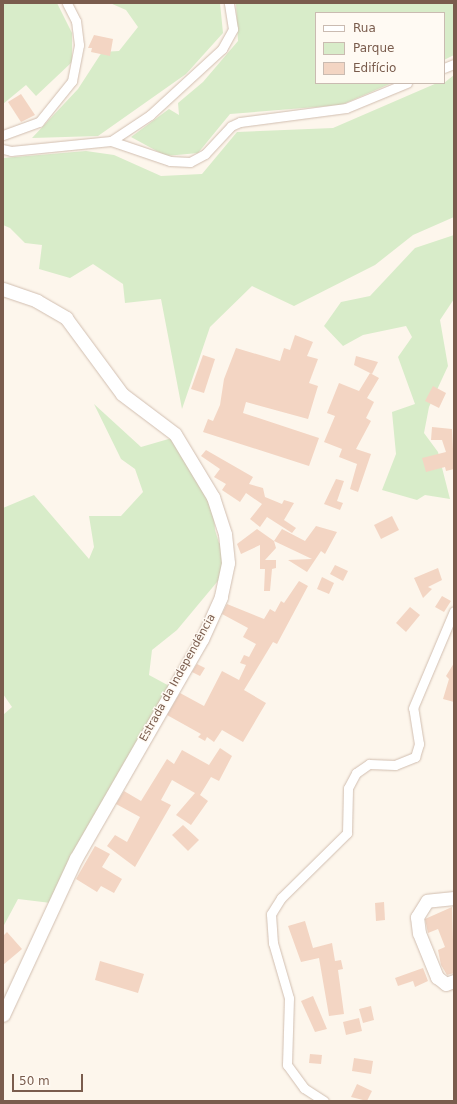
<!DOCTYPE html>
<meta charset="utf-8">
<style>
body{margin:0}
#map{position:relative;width:457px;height:1104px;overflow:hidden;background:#fdf6ec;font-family:"DejaVu Sans",sans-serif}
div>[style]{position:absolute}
.green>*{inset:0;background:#d8ecc9}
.building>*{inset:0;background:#f3d5c3}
.roads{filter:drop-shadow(0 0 1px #d1beb0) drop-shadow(0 0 1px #d1beb0)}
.street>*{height:9px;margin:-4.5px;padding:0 4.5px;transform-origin:4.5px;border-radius:4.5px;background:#fff}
.secondary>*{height:13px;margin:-6.5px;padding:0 6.5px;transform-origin:6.5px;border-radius:6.5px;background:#fff}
span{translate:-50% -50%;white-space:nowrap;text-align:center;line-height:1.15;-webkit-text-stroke:3px #fffaf3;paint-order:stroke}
.street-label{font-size:11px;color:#7a5c4d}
.frame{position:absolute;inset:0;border:4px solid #7a5c4d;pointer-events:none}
.legend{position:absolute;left:315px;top:12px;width:130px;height:72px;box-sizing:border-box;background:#fffaf3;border:1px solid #cabbb1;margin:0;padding:5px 7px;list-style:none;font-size:12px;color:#7a5c4d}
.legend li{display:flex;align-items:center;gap:8px;height:20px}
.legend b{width:20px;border:1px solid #cabbb1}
.scale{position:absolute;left:12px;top:1074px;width:71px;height:18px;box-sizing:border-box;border:2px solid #7a5c4d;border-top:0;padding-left:5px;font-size:12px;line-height:14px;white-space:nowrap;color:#7a5c4d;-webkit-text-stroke:3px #fffaf3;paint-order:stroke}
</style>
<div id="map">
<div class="green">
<div style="clip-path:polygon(3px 3px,57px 3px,72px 33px,72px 62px,36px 96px,26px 85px,3px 104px)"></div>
<div style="clip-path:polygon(110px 3px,220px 3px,223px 33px,186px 74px,98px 136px,32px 138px,78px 89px,102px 52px,119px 51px,138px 27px,126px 10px)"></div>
<div style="clip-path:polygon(236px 3px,454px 3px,454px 55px,444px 60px,444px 13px,316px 13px,316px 83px,392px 83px,341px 105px,230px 114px,198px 153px,166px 156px,131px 137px,169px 109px,179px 115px,178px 103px,203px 82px,238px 41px)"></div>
<div style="clip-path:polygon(454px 75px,454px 217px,413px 235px,375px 265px,294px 306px,252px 286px,210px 327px,182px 409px,161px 299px,125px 303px,123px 284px,93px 264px,70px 278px,39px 269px,42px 245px,25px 243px,10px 228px,3px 225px,3px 158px,86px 151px,114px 155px,161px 176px,202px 174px,237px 132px,333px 128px,437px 83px,444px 83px)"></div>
<div style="clip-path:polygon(454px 235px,454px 299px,440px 320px,448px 366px,429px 407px,424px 433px,438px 452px,450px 499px,425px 495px,417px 500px,382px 490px,396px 454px,392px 412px,415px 404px,398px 357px,412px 337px,406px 326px,363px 335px,343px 346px,324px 326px,341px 302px,370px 296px,415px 248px)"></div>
<div style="clip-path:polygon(94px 404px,141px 447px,172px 438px,213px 502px,215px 530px,219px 543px,223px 543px,222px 576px,177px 630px,152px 650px,149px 675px,173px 688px,51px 903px,18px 899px,3px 927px,3px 715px,12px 707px,3px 694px,3px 508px,34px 495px,89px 559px,94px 547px,89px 516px,121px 516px,143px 492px,135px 469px,121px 459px)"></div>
</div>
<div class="building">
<div style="clip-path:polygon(94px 35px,113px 39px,110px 56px,91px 52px,92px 48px,88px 48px)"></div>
<div style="clip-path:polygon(21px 94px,35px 115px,21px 122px,8px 102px)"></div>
<div style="clip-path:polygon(295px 335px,313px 342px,307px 356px,318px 359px,309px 383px,318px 386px,308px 419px,246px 402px,243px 413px,319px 438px,309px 466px,203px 432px,208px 419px,213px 421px,220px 405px,224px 379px,236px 348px,280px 361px,284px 348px,290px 350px)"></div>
<div style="clip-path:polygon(203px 355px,215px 359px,204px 393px,191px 389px)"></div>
<div style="clip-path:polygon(356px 356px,378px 362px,372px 374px,354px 365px)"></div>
<div style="clip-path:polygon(370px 373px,379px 378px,367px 398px,374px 402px,366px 418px,371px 421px,356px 449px,371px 454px,358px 492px,350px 489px,357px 464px,339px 457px,342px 449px,324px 442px,335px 416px,327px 413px,339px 383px,359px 391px)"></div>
<div style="clip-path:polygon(433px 386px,446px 393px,439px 408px,425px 401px)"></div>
<div style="clip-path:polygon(432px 427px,452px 429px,454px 469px,446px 471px,445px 467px,426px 472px,422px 458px,446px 452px,442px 440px,431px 440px)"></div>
<div style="clip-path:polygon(206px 450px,253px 477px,249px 484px,263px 488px,265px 497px,282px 504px,284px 500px,294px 503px,284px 520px,296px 528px,292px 533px,267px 517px,260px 527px,250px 519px,262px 504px,246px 493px,240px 502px,222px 490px,226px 484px,214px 477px,220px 469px,201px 456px)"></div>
<div style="clip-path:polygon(336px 479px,344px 481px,337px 501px,343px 503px,340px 510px,324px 504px)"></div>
<div style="clip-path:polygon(392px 516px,399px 530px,381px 539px,374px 525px)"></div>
<div style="clip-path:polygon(316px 526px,337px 532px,325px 554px,321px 551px,307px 572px,288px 560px,312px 559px,274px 541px,276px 548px,265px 560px,276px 560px,276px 568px,272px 569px,270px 591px,264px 591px,265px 569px,260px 569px,260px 545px,241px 554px,237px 544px,257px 529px,274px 541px,282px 529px,305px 541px)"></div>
<div style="clip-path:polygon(335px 565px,348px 571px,343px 581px,330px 574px)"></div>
<div style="clip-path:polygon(438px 568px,442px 580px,428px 587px,432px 589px,423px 598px,414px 578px)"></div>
<div style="clip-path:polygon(322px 577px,334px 583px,329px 594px,317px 589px)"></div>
<div style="clip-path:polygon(299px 581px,308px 586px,277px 644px,273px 642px,244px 690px,266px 703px,243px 742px,222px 730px,214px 742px,207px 737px,205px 741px,198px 737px,201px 734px,167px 715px,180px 693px,204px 706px,222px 671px,239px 680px,246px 665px,240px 663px,244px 655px,249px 657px,256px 644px,243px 637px,248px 628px,222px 614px,227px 604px,264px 619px,270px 609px,275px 612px,281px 601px,284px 603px)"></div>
<div style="clip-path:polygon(442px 596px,451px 601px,444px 612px,435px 607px)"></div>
<div style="clip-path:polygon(410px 607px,420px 615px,406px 632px,396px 623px)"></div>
<div style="clip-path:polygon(454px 663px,454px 702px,443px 699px,449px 679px,446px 676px)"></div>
<div style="clip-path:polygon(197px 664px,205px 668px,200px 676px,192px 672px)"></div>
<div style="clip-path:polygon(220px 748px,232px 756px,219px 781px,211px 777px,200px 795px,208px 801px,191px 825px,176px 815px,195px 793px,172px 780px,161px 800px,171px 805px,135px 867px,107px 846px,115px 835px,127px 842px,140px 817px,116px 804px,124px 791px,141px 801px,167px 759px,174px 764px,182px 750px,209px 765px)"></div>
<div style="clip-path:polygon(183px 825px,199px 840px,188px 851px,172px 835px)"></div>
<div style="clip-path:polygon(95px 846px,110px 854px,102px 867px,122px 879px,114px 893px,101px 886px,97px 892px,76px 879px)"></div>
<div style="clip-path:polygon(384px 902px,385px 920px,376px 921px,375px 903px)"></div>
<div style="clip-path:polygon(452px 907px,454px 973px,447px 975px,441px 965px,438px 950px,445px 947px,438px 929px,428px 933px,425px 919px)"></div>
<div style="clip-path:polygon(305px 921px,313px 948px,332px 943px,335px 961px,341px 960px,343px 969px,338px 970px,344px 1014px,329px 1016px,319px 958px,301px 962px,288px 926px)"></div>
<div style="clip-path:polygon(7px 932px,22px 949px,3px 965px,3px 936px)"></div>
<div style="clip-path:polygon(100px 961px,144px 974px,138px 993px,95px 980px)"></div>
<div style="clip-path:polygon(423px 968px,428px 981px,415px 987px,413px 981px,398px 986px,395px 978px)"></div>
<div style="clip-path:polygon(313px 996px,327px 1029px,315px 1032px,301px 1001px)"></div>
<div style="clip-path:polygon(371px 1006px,374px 1020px,363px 1023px,359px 1009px)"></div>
<div style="clip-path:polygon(359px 1018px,362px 1031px,346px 1035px,343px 1022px)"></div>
<div style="clip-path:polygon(310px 1054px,322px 1055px,321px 1064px,309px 1063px)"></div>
<div style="clip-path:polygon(354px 1058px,373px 1061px,371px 1074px,352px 1071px)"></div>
<div style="clip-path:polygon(357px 1084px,372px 1091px,367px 1101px,351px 1097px)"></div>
</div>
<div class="roads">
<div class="street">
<div style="left:444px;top:68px;width:11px;rotate:-22deg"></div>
<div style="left:3px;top:135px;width:38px;rotate:-20deg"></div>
<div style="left:39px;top:122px;width:53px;rotate:-51.2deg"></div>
<div style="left:72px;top:81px;width:37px;rotate:-79deg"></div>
<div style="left:79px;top:45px;width:24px;rotate:-97deg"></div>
<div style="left:76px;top:21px;width:20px;rotate:-117deg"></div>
<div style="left:111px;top:141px;width:47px;rotate:-33.7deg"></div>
<div style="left:150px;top:115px;width:98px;rotate:-42.5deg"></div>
<div style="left:222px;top:49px;width:23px;rotate:-61deg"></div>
<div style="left:233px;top:29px;width:26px;rotate:-99deg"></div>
<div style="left:3px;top:149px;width:8px;rotate:14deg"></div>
<div style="left:11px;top:151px;width:100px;rotate:-5.7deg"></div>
<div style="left:111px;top:141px;width:62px;rotate:18.7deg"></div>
<div style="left:170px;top:161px;width:20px;rotate:3deg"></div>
<div style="left:190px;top:162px;width:17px;rotate:-28deg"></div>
<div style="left:205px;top:154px;width:38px;rotate:-47deg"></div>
<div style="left:231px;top:126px;width:10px;rotate:-24deg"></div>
<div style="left:240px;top:122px;width:107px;rotate:-7.5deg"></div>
<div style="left:346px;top:108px;width:66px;rotate:-22.3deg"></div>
<div style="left:324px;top:1101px;width:24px;rotate:-147deg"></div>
<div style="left:304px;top:1088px;width:29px;rotate:-126deg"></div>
<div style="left:287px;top:1065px;width:67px;rotate:-88.3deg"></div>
<div style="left:289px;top:998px;width:57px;rotate:-106.2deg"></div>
<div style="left:273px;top:943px;width:29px;rotate:-94deg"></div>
<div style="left:271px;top:914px;width:19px;rotate:-58deg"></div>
<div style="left:281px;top:898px;width:93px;rotate:-44.6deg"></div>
<div style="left:347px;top:833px;width:45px;rotate:-88.7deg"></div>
<div style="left:348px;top:788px;width:17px;rotate:-62deg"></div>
<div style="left:356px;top:773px;width:16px;rotate:-35deg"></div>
<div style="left:369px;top:764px;width:26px;rotate:2deg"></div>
<div style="left:395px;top:765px;width:22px;rotate:-22deg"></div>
<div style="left:415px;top:757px;width:14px;rotate:-73deg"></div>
<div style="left:419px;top:744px;width:36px;rotate:-99deg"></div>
<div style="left:413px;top:708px;width:105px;rotate:-67.1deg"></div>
</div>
<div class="secondary">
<div style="left:3px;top:289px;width:36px;rotate:19deg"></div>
<div style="left:37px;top:301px;width:34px;rotate:30deg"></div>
<div style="left:66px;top:318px;width:94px;rotate:53.6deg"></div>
<div style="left:122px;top:394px;width:66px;rotate:37deg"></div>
<div style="left:175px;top:434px;width:74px;rotate:58.9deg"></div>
<div style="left:213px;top:497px;width:39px;rotate:72deg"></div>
<div style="left:225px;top:534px;width:29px;rotate:84deg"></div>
<div style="left:228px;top:563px;width:35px;rotate:102deg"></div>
<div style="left:221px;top:597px;width:46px;rotate:114.3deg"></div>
<div style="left:202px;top:639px;width:253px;rotate:119.9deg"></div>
<div style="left:76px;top:858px;width:173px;rotate:114.9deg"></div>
<div style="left:454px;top:898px;width:27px;rotate:174deg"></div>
<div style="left:427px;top:901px;width:19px;rotate:122deg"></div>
<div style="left:417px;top:917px;width:16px;rotate:83deg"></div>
<div style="left:419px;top:933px;width:48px;rotate:67.8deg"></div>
<div style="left:437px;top:977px;width:11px;rotate:38deg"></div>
<div style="left:446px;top:984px;width:9px;rotate:-21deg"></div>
</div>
</div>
<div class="street-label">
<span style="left:178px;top:678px;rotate:-61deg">Estrada da Independência</span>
</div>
<div class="frame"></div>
<ul class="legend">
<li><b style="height:5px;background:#fff"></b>Rua</li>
<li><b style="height:11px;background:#d8ecc9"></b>Parque</li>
<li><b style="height:11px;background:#f3d5c3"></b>Edifício</li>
</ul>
<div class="scale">50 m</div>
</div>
